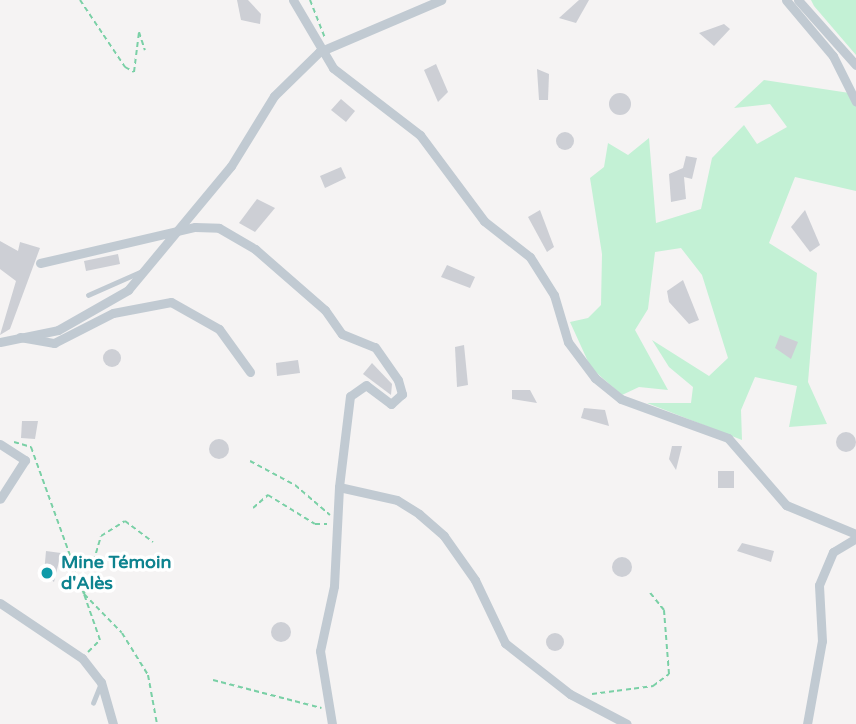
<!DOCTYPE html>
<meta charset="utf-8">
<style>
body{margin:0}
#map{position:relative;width:856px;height:724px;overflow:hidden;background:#f5f3f3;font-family:"Varela Round",sans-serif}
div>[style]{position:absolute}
.green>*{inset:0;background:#c3f1d5}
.building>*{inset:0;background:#cdcfd5}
.round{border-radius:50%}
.path>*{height:2px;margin-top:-1px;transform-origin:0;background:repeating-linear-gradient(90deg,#7ad0a6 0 5px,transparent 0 8.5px)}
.lane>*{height:4.5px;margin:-2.25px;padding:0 2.25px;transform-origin:2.25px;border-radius:2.25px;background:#c1cad2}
.street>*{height:9px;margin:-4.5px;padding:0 4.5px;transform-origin:4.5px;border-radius:4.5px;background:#c1cad2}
.dots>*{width:19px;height:19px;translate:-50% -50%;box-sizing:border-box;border:4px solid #fff;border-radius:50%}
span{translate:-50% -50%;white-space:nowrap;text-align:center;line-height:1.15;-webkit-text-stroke:7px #fff;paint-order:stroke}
.culture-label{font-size:18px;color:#0d838f;font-weight:700}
.left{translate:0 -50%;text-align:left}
</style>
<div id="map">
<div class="green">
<div style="clip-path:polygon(811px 0,856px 0,856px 55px,814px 6px)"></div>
<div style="clip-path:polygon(764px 80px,856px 94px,856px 191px,795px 177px,769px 243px,817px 273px,808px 382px,827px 424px,789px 427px,797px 386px,755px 377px,741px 410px,742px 440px,647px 403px,691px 403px,693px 387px,669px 367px,652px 340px,709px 376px,728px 358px,702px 275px,681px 248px,655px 252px,648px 309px,635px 330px,668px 390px,639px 387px,622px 395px,591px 368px,570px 322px,588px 318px,601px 305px,602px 254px,590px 178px,604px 167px,608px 143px,628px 155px,649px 138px,656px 223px,701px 209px,712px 158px,744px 125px,757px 144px,787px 127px,770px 104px,734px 108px)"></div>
</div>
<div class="building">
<div style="clip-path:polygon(237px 0,248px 0,261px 14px,260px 24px,241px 20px)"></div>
<div style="clip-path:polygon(579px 0,589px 0,576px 23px,559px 18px)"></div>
<div style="clip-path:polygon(724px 24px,730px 29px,714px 46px,699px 33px)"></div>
<div style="clip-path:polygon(436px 64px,448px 92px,438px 102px,424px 70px)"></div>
<div style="clip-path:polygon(537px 69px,549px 74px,548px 100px,539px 100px)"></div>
<div class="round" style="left:609px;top:93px;width:22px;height:22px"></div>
<div style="clip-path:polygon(341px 99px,355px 111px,346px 122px,331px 110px)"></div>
<div class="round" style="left:556px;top:132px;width:18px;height:18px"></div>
<div style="clip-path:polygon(686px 156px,697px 158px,692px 179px,684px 177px,686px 199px,671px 202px,669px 174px,683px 168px)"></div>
<div style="clip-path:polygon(341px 167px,346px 178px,325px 188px,320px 176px)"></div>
<div style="clip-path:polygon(257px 199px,275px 208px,255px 232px,239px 223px)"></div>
<div style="clip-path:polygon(540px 210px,554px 247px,547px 252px,528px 217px)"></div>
<div style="clip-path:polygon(805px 210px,820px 245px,810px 252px,791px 227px)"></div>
<div style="clip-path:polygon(0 241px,18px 251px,20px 242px,40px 248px,10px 329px,0 335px,16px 281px,0 269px)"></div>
<div style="clip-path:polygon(118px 254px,120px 264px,86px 271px,84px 261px)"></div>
<div style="clip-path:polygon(447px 265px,475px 277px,470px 288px,441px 277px)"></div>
<div style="clip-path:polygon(683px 280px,699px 320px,689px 324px,669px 302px,667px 291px)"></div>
<div style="clip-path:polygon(780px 335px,798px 342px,791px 359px,775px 348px)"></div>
<div style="clip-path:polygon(464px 345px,468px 385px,457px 387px,455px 347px)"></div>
<div class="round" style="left:103px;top:349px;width:18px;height:18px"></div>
<div style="clip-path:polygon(298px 360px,300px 373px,277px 376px,276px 363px)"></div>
<div style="clip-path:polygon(372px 363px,392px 384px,391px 395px,363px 374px)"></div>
<div style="clip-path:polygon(512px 390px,530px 390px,537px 403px,512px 399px)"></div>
<div style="clip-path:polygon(584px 408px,605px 410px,609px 426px,581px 418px)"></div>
<div style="clip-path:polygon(22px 421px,38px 421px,35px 439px,21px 438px)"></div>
<div class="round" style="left:836px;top:432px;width:20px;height:20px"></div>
<div class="round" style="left:209px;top:439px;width:20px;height:20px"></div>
<div style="clip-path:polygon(672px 446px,682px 446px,676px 470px,669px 459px)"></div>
<div style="clip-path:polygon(718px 471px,734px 471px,734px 488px,718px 488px)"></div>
<div style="clip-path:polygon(742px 543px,774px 551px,771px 562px,737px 551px)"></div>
<div style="clip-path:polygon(46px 551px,61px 553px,54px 582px,44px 574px)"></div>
<div class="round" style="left:612px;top:557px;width:20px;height:20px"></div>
<div class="round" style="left:271px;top:622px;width:20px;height:20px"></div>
<div class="round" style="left:546px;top:633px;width:18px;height:18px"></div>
</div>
<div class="path">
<div style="left:80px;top:0;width:81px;rotate:56.1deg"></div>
<div style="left:125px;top:67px;width:10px;rotate:29deg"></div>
<div style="left:134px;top:72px;width:40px;rotate:-82.9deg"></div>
<div style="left:139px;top:32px;width:19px;rotate:72deg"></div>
<div style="left:310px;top:0;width:41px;rotate:68.5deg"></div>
<div style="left:14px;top:442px;width:18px;rotate:16deg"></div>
<div style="left:31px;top:447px;width:156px;rotate:70.2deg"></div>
<div style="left:84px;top:594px;width:54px;rotate:45.7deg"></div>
<div style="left:122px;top:633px;width:49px;rotate:58.2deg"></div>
<div style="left:148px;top:675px;width:50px;rotate:79.6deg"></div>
<div style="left:250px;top:461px;width:51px;rotate:28.1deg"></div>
<div style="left:295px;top:485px;width:46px;rotate:40.6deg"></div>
<div style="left:253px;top:508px;width:20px;rotate:-41deg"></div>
<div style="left:268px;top:495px;width:55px;rotate:31.7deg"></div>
<div style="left:315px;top:524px;width:12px"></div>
<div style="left:88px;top:652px;width:17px;rotate:-45deg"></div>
<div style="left:100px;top:640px;width:49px;rotate:-109.2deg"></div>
<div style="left:84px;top:594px;width:60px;rotate:-73.7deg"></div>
<div style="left:101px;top:536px;width:28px;rotate:-32deg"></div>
<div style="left:125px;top:521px;width:35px;rotate:37deg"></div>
<div style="left:213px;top:680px;width:112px;rotate:14.5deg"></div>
<div style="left:592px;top:694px;width:62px;rotate:-7.5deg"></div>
<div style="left:653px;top:686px;width:20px;rotate:-37deg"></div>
<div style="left:669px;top:674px;width:64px;rotate:-94.5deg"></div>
<div style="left:664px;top:610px;width:22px;rotate:-129deg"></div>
</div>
<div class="lane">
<div style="left:88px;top:295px;width:57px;rotate:-23.9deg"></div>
<div style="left:93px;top:703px;width:18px;rotate:-68deg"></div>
</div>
<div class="street">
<div style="left:293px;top:0;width:79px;rotate:59.5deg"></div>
<div style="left:333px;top:68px;width:110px;rotate:37.6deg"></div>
<div style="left:420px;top:135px;width:107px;rotate:53.3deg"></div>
<div style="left:484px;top:221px;width:58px;rotate:38deg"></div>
<div style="left:530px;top:257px;width:45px;rotate:57.7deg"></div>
<div style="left:554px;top:295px;width:49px;rotate:73.4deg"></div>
<div style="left:568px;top:342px;width:45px;rotate:53.1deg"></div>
<div style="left:595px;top:378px;width:33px;rotate:39deg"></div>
<div style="left:621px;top:399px;width:114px;rotate:20deg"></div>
<div style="left:728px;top:438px;width:89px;rotate:49.1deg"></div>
<div style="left:786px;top:505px;width:76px;rotate:22.5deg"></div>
<div style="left:786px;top:0;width:73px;rotate:50deg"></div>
<div style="left:833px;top:56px;width:51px;rotate:63.4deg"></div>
<div style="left:798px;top:0;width:87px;rotate:48.3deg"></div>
<div style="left:40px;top:263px;width:159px;rotate:-13.1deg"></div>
<div style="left:195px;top:227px;width:24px;rotate:2deg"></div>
<div style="left:219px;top:228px;width:42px;rotate:30.3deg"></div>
<div style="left:255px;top:249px;width:93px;rotate:41.1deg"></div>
<div style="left:325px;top:310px;width:29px;rotate:55deg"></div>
<div style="left:342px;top:334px;width:35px;rotate:22deg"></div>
<div style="left:375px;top:347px;width:40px;rotate:55.1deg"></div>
<div style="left:398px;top:380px;width:15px;rotate:74deg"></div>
<div style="left:402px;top:394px;width:15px;rotate:138deg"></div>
<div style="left:391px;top:404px;width:31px;rotate:-143deg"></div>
<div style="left:366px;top:385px;width:19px;rotate:145deg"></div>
<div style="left:350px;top:396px;width:92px;rotate:96.9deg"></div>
<div style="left:339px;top:487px;width:59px;rotate:12.6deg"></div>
<div style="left:397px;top:500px;width:26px;rotate:32deg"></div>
<div style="left:419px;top:514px;width:33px;rotate:41deg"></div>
<div style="left:444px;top:536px;width:54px;rotate:54.8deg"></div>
<div style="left:475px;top:580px;width:70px;rotate:64.5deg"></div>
<div style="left:505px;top:643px;width:83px;rotate:38.1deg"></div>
<div style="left:570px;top:694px;width:64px;rotate:27.8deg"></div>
<div style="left:20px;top:337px;width:35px;rotate:10deg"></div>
<div style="left:54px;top:343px;width:66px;rotate:-27deg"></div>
<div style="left:113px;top:313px;width:59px;rotate:-10.7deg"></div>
<div style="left:171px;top:302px;width:55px;rotate:29.4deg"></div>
<div style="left:219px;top:329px;width:53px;rotate:54.2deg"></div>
<div style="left:0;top:342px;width:59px;rotate:-11.7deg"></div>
<div style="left:58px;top:330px;width:81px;rotate:-29.7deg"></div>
<div style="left:128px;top:290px;width:161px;rotate:-50.3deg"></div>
<div style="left:231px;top:166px;width:82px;rotate:-58.4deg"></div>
<div style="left:274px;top:96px;width:63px;rotate:-44.4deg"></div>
<div style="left:319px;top:52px;width:133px;rotate:-23.1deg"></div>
<div style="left:0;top:444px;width:30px;rotate:33deg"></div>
<div style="left:25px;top:460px;width:46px;rotate:122.7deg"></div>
<div style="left:0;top:603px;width:99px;rotate:33.9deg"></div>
<div style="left:82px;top:658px;width:31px;rotate:52deg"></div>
<div style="left:101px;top:682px;width:44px;rotate:74.1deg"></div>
<div style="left:332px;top:724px;width:74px;rotate:-99.3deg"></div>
<div style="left:320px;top:651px;width:66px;rotate:-77.8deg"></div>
<div style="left:334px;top:586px;width:99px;rotate:-87.1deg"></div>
<div style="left:807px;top:724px;width:84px;rotate:-79.8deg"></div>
<div style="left:822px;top:641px;width:56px;rotate:-93.1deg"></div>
<div style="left:819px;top:585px;width:36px;rotate:-67deg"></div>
<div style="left:833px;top:552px;width:27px;rotate:-31deg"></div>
</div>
<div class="dots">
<div style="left:47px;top:573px;background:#0f9aa8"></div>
</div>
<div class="culture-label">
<span class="left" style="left:61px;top:573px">Mine Témoin<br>d'Alès</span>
</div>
</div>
